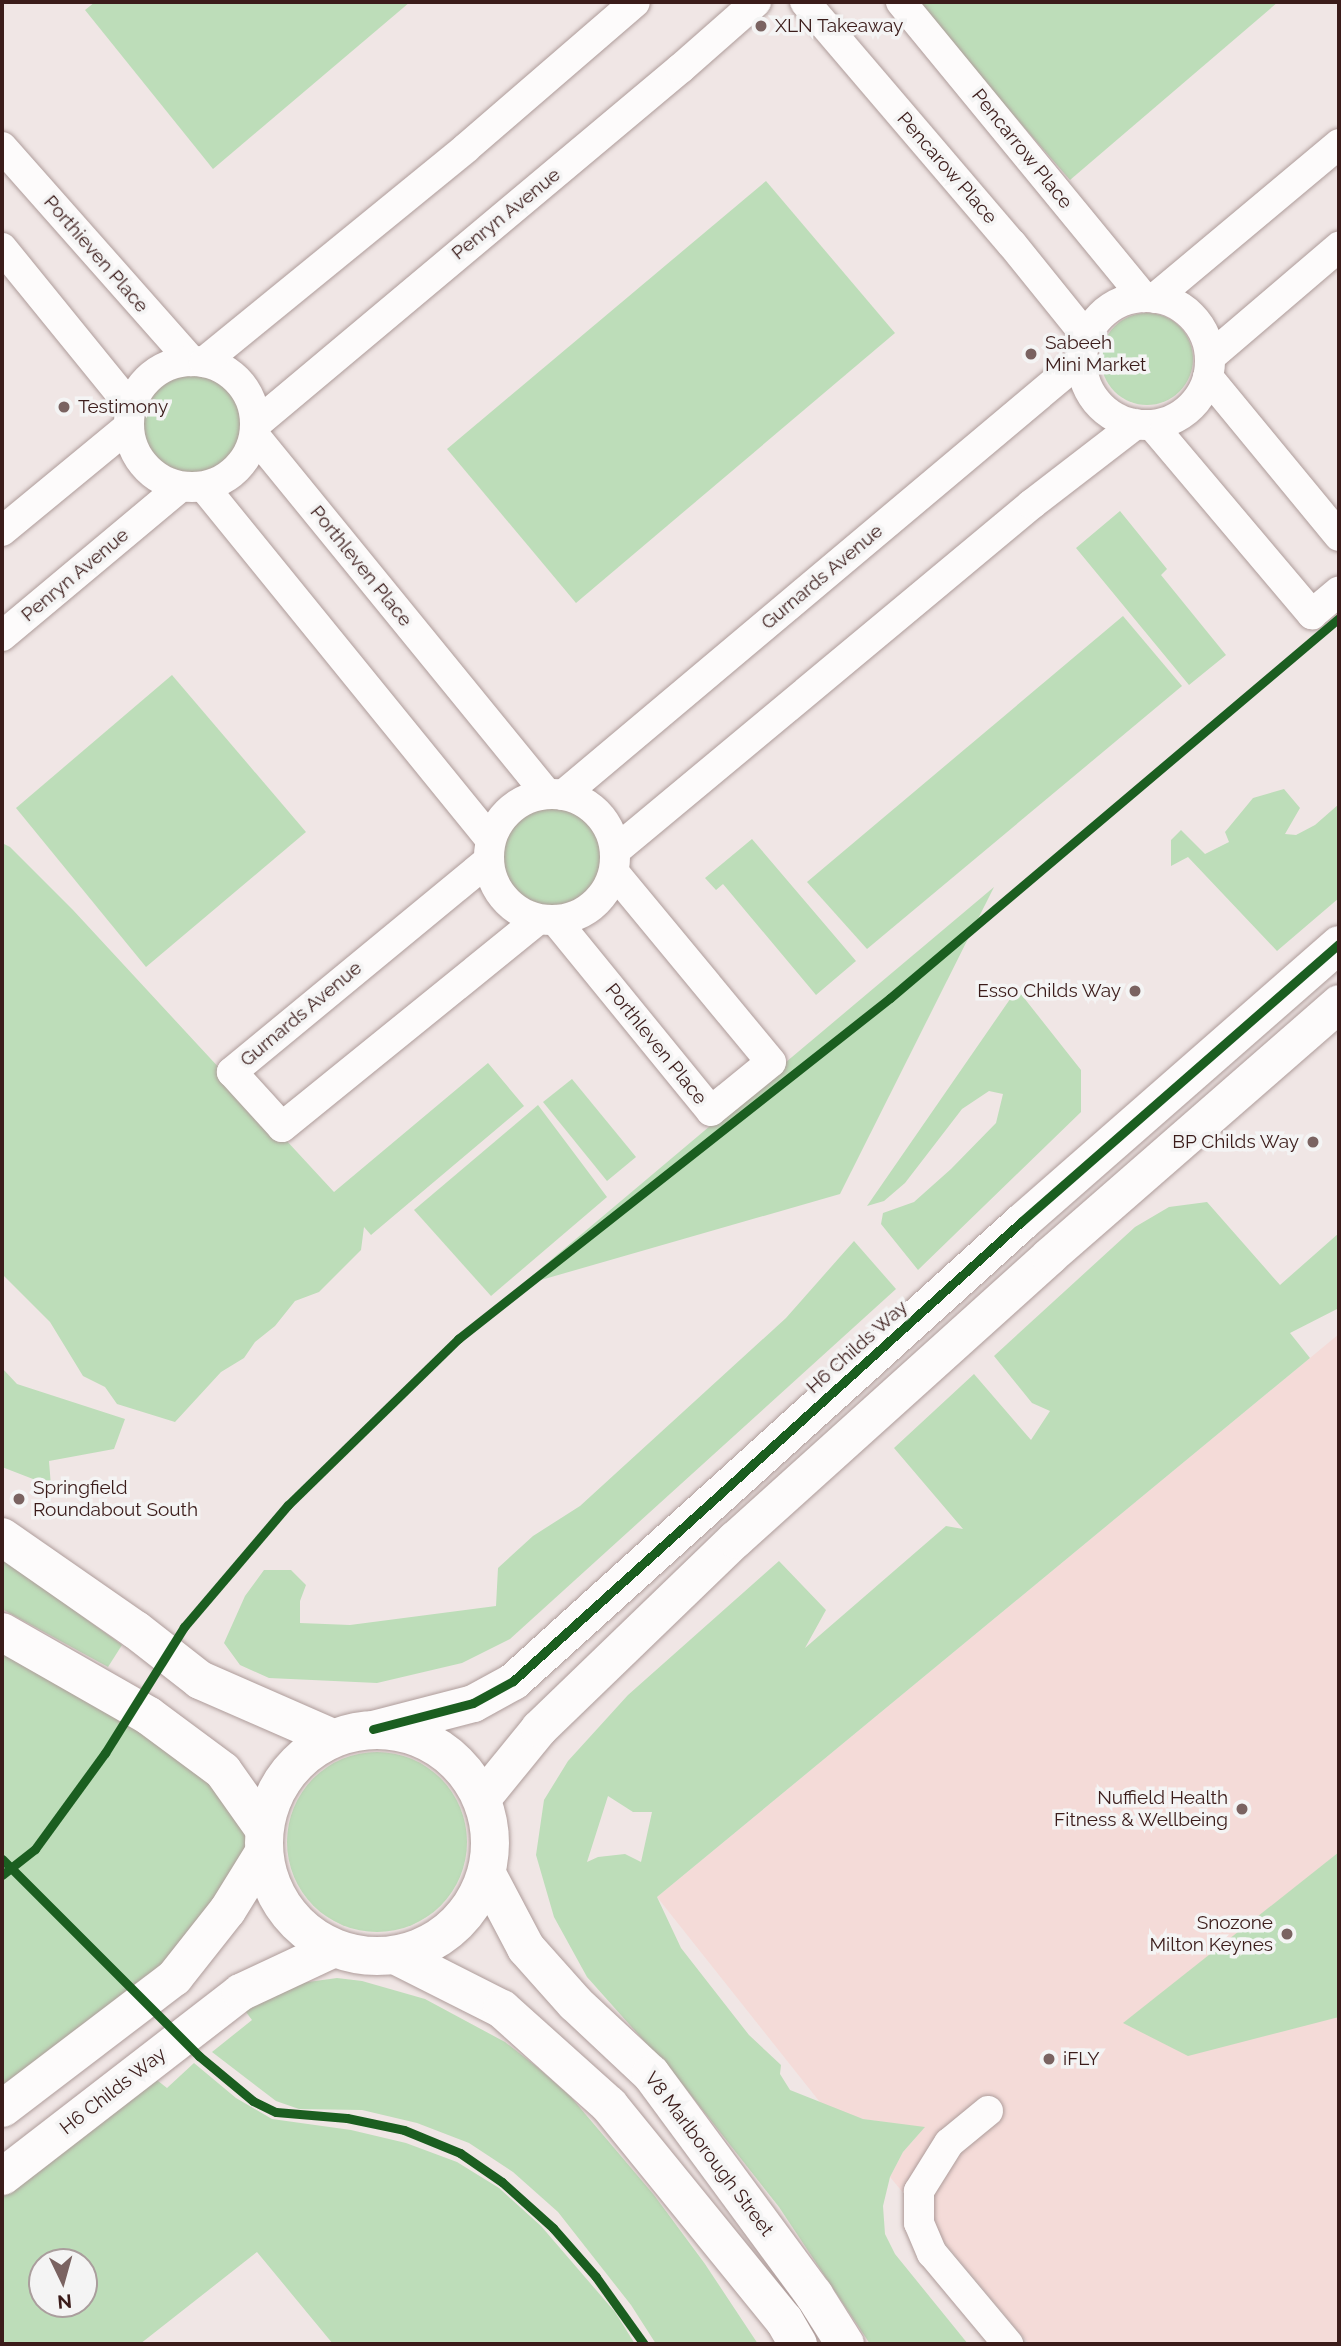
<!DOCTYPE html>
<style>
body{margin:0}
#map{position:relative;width:1341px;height:2346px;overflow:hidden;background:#f0e6e5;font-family:Raleway,sans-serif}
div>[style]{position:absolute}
.built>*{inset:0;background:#f4dbd8}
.green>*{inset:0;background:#bdddb9}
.round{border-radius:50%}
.roads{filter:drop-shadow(0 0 2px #ae9c9a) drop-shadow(0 0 2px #ae9c9a)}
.minor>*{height:30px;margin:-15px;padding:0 15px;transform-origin:15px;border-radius:15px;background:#fdfbfb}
.minor>.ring{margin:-15px;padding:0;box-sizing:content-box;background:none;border:30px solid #fdfbfb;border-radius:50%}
.tertiary>*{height:37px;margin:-18.5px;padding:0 18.5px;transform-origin:18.5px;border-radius:18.5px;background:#fdfbfb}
.secondary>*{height:38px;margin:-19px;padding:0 19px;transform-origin:19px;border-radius:19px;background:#fdfbfb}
.secondary>.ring{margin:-19px;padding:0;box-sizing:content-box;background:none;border:38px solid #fdfbfb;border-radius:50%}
.cycleway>*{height:9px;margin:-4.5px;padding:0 4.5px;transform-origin:4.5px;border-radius:4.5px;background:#1b5e20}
.dots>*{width:19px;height:19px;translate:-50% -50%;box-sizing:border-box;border:4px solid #f4f4f4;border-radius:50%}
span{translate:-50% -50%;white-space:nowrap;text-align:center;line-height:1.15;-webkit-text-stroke:7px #f4f4f4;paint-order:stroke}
.poi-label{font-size:19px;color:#3b1c1a}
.left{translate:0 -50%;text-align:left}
.right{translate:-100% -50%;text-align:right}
.street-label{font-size:19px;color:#3b1c1a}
.frame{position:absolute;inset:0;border:4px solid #3b1c1a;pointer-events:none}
.north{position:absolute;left:28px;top:2248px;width:70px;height:70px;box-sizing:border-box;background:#f4f4f4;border:2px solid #aa9e9d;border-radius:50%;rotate:175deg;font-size:19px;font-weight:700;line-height:28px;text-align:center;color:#3b1c1a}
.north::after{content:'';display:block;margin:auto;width:24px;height:32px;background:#7a6361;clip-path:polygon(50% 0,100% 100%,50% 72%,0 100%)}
</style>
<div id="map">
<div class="built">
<div style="clip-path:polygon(1339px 1334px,1339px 2344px,1029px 2344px,890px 2177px,903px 2152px,924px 2128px,863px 2119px,823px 2106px,657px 1897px)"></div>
</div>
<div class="green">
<div style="clip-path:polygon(95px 2px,410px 2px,213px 169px,85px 10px)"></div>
<div style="clip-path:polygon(915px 2px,1278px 2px,1070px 180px)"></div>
<div style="clip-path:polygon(766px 181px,895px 333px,576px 603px,447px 449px)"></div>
<div class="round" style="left:1101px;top:313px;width:92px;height:92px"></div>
<div class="round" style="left:140px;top:374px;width:104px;height:104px"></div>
<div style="clip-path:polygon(1120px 511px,1167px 569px,1161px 575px,1226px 655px,1189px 685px,1076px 548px)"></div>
<div style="clip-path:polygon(1123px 616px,1182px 686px,867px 949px,807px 882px)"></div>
<div style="clip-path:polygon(172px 675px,306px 832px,146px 967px,16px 808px)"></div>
<div style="clip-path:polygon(1284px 789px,1300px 808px,1285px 834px,1296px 835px,1315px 825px,1339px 804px,1339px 898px,1277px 951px,1188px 857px,1171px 866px,1171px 840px,1181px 830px,1205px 854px,1229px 842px,1225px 832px,1253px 798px)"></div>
<div class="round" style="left:501px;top:805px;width:104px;height:104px"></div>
<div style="clip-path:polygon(752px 839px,856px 961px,816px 995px,723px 884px,716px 890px,705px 878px)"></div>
<div style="clip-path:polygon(2px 843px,10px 847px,73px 910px,334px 1192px,488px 1063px,524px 1106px,371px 1235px,364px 1227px,361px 1250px,319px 1292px,295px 1301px,275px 1326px,255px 1342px,244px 1358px,221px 1372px,175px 1422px,117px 1404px,105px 1387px,83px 1376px,50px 1322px,2px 1274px)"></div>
<div style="clip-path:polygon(994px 887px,840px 1194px,520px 1286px)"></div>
<div style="clip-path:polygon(1017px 989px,1081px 1070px,1081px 1112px,918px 1270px,881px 1224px,883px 1213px,914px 1202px,951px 1169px,996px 1123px,1003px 1094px,989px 1091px,962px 1109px,905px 1183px,884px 1201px,867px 1206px)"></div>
<div style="clip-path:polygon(572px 1079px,636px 1157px,607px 1181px,543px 1102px)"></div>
<div style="clip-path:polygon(538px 1105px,607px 1197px,491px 1296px,414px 1210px)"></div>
<div style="clip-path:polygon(evenodd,1207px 1202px,1280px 1285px,1339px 1233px,1339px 1308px,1290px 1333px,1310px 1358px,657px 1897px,681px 1948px,749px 2035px,781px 2065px,780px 2074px,790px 2090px,863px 2119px,925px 2127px,903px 2152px,890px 2177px,883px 2206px,885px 2234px,895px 2254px,968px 2344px,870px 2344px,779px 2207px,679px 2080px,587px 1977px,554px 1917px,536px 1855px,544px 1800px,568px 1761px,628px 1695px,779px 1561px,826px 1610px,805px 1648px,946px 1526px,963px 1529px,894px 1448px,974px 1374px,1031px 1440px,1050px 1411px,1032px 1403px,994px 1356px,1135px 1227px,1169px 1207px,1207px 1202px,608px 1796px,633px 1812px,652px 1812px,641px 1862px,625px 1854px,598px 1857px,587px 1862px,608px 1796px)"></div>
<div style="clip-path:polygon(854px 1241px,896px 1289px,510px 1639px,462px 1663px,377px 1683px,269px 1678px,240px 1665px,224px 1643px,245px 1596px,264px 1570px,291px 1570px,306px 1585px,300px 1601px,300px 1623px,350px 1625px,496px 1606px,498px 1568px,533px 1536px,580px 1506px,786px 1318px)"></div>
<div style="clip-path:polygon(2px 1368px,17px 1384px,125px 1419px,114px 1449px,49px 1461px,51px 1486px,2px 1467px)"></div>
<div style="clip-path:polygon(2px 1558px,122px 1645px,108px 1667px,2px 1609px)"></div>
<div style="clip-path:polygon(2px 1632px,149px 1716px,264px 1829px,227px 1910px,2px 2108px,2px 1875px,13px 1868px,2px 1859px)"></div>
<div class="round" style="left:287px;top:1752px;width:180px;height:180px"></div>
<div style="clip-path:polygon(1339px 1852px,1339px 2017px,1188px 2056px,1123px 2023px)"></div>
<div style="clip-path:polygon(337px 1978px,362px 1981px,425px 1999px,505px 2042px,537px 2067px,570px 2096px,654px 2195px,705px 2264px,758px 2344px,656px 2344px,631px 2305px,558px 2212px,513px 2172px,469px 2143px,417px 2123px,362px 2110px,299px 2109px,276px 2101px,212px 2052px,252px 2020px,243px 2008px,294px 1984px)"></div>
<div style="clip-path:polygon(evenodd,194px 2063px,236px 2098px,272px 2119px,351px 2130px,406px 2143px,457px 2162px,499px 2188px,541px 2226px,615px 2312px,635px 2344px,333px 2344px,257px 2252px,140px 2344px,2px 2344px,2px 2198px,153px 2077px,167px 2088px,194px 2063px,42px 2262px,84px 2262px,84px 2304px,42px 2304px,42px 2262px)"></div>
</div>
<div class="roads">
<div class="minor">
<div style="left:805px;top:2px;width:318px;rotate:49.5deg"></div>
<div style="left:1012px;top:244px;width:119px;rotate:51.1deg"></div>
<div style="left:901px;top:2px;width:382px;rotate:50.6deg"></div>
<div style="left:2px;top:147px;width:286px;rotate:48.5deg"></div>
<div style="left:2px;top:248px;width:205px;rotate:50.9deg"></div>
<div class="ring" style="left:1082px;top:297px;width:98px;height:98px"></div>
<div style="left:1155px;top:298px;width:240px;rotate:-39.9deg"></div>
<div style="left:1210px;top:357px;width:170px;rotate:-40.5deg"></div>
<div class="ring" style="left:129px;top:361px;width:96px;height:96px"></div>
<div style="left:204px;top:362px;width:338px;rotate:-39.2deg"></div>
<div style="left:466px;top:148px;width:223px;rotate:-40.8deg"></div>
<div style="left:1208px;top:377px;width:206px;rotate:50.5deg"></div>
<div style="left:256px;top:424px;width:554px;rotate:-39.95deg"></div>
<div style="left:681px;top:68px;width:100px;rotate:-41.3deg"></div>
<div style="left:1152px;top:425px;width:248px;rotate:49.8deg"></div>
<div style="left:1312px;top:614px;width:35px;rotate:-40deg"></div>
<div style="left:255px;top:436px;width:462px;rotate:50.8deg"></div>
<div style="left:204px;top:487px;width:454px;rotate:50.9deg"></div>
<div style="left:2px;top:531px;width:163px;rotate:-39.5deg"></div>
<div style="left:2px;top:636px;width:232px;rotate:-39.9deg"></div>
<div class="ring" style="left:489px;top:794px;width:96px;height:96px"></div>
<div style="left:563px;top:795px;width:678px;rotate:-40.03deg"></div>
<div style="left:616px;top:850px;width:541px;rotate:-39.75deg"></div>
<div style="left:1032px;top:504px;width:131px;rotate:-37.6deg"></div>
<div style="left:488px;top:861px;width:332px;rotate:140.5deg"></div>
<div style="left:232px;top:1072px;width:74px;rotate:47.7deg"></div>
<div style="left:282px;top:1127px;width:329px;rotate:-39deg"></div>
<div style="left:556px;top:921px;width:245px;rotate:50.8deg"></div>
<div style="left:711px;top:1111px;width:77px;rotate:-39.2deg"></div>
<div style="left:771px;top:1062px;width:246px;rotate:-129.6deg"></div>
<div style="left:988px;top:2111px;width:50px;rotate:140.6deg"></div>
<div style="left:949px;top:2143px;width:57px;rotate:122deg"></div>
<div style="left:919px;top:2191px;width:32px;rotate:90deg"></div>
<div style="left:919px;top:2223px;width:33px;rotate:67deg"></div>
<div style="left:932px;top:2253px;width:119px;rotate:50.1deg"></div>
</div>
<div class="tertiary">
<div style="left:373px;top:1729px;width:103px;rotate:-14.6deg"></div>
<div style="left:473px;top:1703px;width:46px;rotate:-28.8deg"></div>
<div style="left:513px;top:1681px;width:685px;rotate:-42.1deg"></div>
<div style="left:1021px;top:1222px;width:422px;rotate:-41.2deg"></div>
<div style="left:482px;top:1798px;width:90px;rotate:-50.8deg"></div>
<div style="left:539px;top:1728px;width:272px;rotate:-44deg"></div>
<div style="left:735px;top:1539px;width:423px;rotate:-42deg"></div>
<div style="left:1049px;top:1256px;width:385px;rotate:-41.1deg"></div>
<div style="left:2px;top:2108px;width:216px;rotate:-37.3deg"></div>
<div style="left:174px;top:1977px;width:85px;rotate:-51.7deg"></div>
<div style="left:227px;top:1910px;width:70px;rotate:-58.3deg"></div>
<div style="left:2px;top:2176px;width:301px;rotate:-37.7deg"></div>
<div style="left:240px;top:1992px;width:104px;rotate:-25.1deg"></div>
</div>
<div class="secondary">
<div style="left:2px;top:1537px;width:163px;rotate:34.8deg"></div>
<div style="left:136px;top:1630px;width:81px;rotate:38deg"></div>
<div style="left:200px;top:1680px;width:145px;rotate:23.6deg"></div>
<div style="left:2px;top:1632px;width:169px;rotate:29.7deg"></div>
<div style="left:149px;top:1716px;width:92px;rotate:36.6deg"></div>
<div style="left:223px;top:1771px;width:71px;rotate:54.7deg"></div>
<div class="ring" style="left:264px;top:1730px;width:188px;height:188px"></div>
<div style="left:487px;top:1874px;width:84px;rotate:62.2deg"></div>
<div style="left:526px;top:1948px;width:74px;rotate:48.3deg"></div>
<div style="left:575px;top:2003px;width:104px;rotate:43.1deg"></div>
<div style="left:651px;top:2074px;width:275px;rotate:53.6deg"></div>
<div style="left:814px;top:2295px;width:58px;rotate:57.7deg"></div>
<div style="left:395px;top:1955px;width:120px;rotate:26.8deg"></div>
<div style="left:502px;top:2009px;width:144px;rotate:41.9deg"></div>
<div style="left:609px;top:2105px;width:277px;rotate:50.9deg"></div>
<div style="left:784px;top:2320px;width:28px;rotate:60deg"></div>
</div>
</div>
<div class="cycleway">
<div style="left:373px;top:1729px;width:103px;rotate:-14.6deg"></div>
<div style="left:473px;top:1703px;width:46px;rotate:-28.8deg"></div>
<div style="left:513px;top:1681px;width:685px;rotate:-42.1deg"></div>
<div style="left:1021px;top:1222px;width:422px;rotate:-41.2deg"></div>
<div style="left:2px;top:1859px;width:279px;rotate:45deg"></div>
<div style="left:199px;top:2056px;width:70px;rotate:39.8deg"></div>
<div style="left:253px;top:2101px;width:25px;rotate:26deg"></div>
<div style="left:276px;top:2112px;width:71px;rotate:4.8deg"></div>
<div style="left:347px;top:2118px;width:58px;rotate:11.9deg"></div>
<div style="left:404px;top:2130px;width:61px;rotate:22.3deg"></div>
<div style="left:460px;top:2153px;width:51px;rotate:34.6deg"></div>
<div style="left:502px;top:2182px;width:69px;rotate:42deg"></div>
<div style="left:553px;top:2228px;width:65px;rotate:48.7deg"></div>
<div style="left:596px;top:2277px;width:82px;rotate:54.4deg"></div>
<div style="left:2px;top:1875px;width:42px;rotate:-38.2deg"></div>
<div style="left:35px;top:1849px;width:119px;rotate:-53.9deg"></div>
<div style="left:105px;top:1753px;width:149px;rotate:-57.9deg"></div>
<div style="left:184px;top:1627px;width:160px;rotate:-49.6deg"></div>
<div style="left:288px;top:1505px;width:238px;rotate:-44.3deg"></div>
<div style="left:458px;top:1339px;width:550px;rotate:-38.29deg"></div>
<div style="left:890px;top:998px;width:588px;rotate:-40.24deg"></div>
</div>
<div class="dots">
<div style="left:761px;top:26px;background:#7a6361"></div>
<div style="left:1031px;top:354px;background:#7a6361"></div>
<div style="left:64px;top:407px;background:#7a6361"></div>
<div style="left:1135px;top:991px;background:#7a6361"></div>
<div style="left:1313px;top:1142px;background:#7a6361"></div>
<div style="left:19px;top:1499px;background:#7a6361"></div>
<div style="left:1242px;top:1809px;background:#7a6361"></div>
<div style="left:1287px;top:1934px;background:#7a6361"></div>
<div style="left:1049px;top:2059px;background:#7a6361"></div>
</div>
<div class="poi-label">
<span class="left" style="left:775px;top:26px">XLN Takeaway</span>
<span class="left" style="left:1045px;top:354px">Sabeeh<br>Mini Market</span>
<span class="left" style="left:78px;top:407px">Testimony</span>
<span class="right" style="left:1121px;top:991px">Esso Childs Way</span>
<span class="right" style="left:1299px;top:1142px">BP Childs Way</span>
<span class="left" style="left:33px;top:1499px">Springfield<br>Roundabout South</span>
<span class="right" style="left:1228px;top:1809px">Nuffield Health<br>Fitness &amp; Wellbeing</span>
<span class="right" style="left:1273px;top:1934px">Snozone<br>Milton Keynes</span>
<span class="left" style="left:1063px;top:2059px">iFLY</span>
</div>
<div class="street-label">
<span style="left:1022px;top:149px;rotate:51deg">Pencarrow Place</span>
<span style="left:947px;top:168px;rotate:49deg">Pencarow Place</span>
<span style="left:506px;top:214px;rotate:-39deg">Penryn Avenue</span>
<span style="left:96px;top:254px;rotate:49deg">Porthieven Place</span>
<span style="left:361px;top:566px;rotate:51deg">Porthleven Place</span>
<span style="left:75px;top:575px;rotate:-40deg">Penryn Avenue</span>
<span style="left:822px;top:577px;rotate:-40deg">Gurnards Avenue</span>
<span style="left:301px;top:1014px;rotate:-40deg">Gurnards Avenue</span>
<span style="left:656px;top:1044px;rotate:51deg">Porthleven Place</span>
<span style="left:857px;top:1347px;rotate:-42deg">H6 Childs Way</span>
<span style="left:113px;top:2091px;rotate:-38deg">H6 Childs Way</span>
<span style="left:709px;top:2154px;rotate:53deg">V8 Marlborough Street</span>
</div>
<div class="frame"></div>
<div class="north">N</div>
</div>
